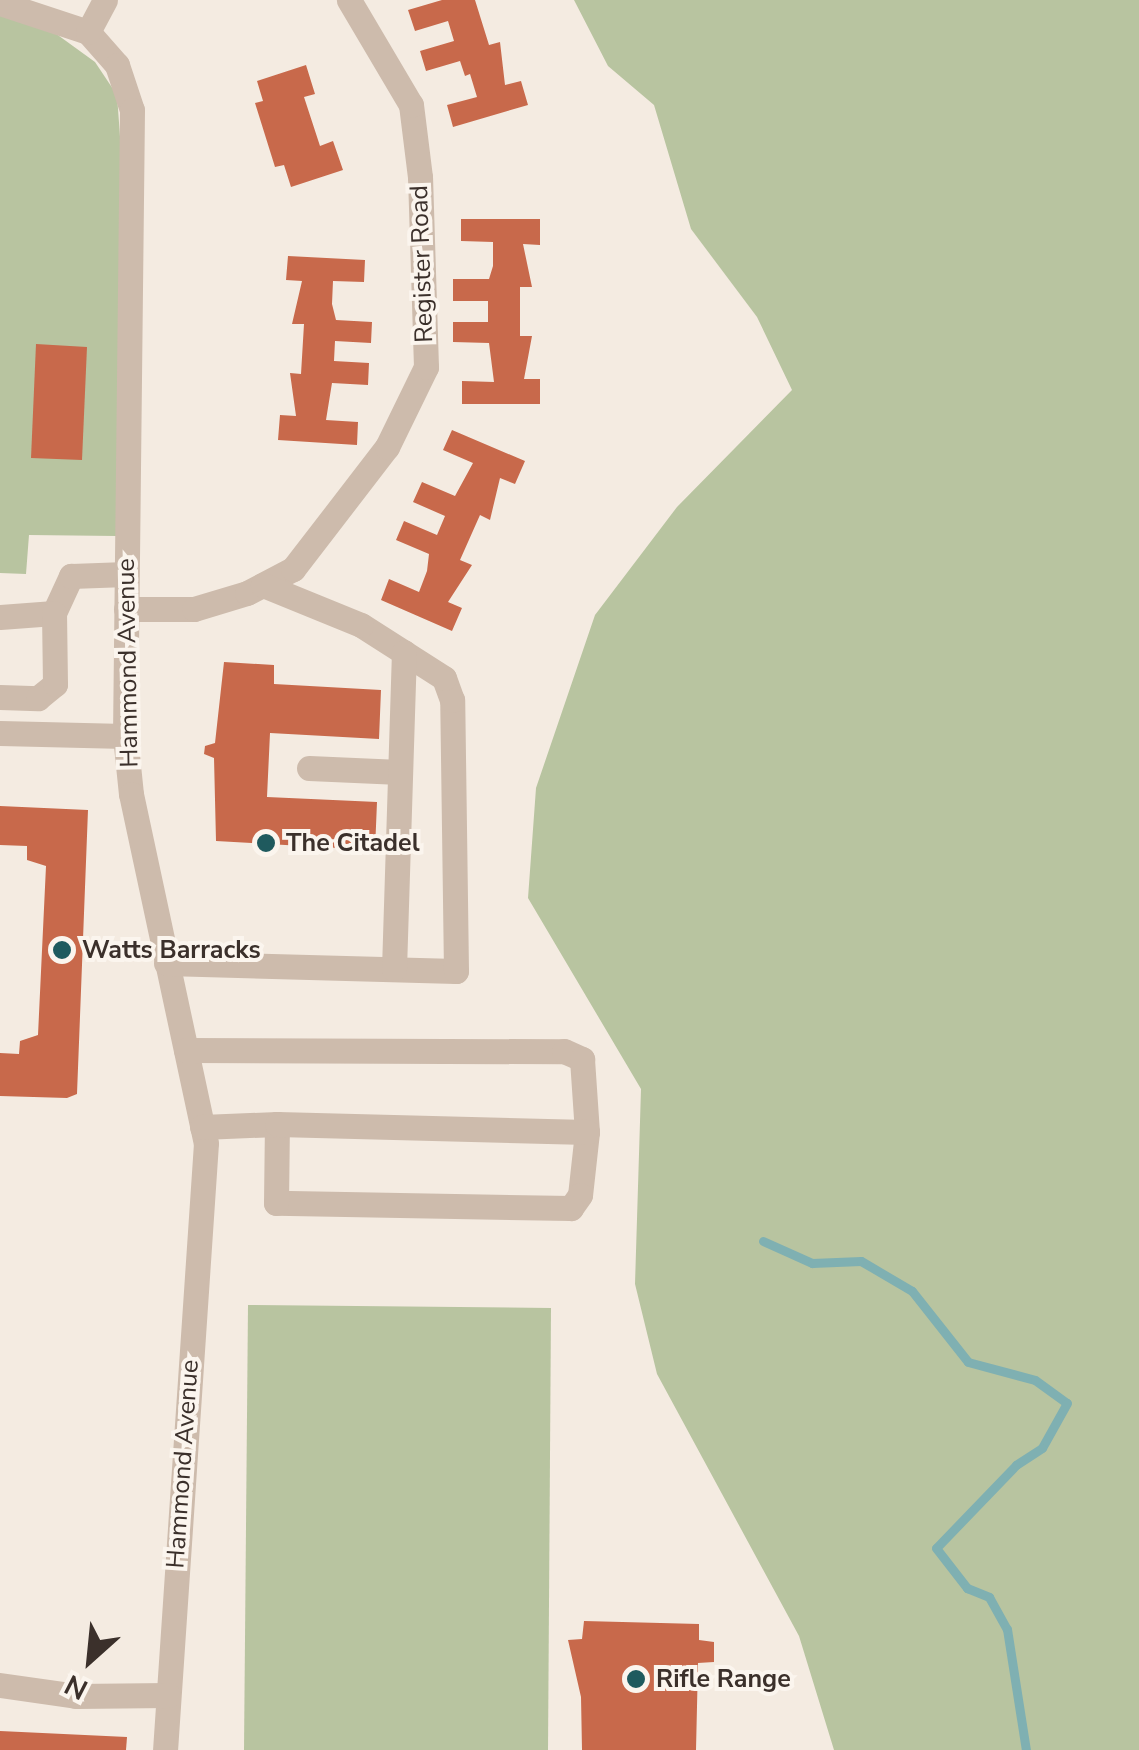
<!DOCTYPE html>
<style>
body{margin:0}
#map{position:relative;width:1139px;height:1750px;overflow:hidden;background:#f4ebe1;font-family:"Nunito Sans",sans-serif}
div>[style]{position:absolute}
.green>*{inset:0;background:#b8c4a0}
.stream>*{height:9px;margin:-4.5px;padding:0 4.5px;transform-origin:4.5px;border-radius:4.5px;background:#7fb0b2}
.building>*{inset:0;background:#c8694b}
.minor>*{height:25px;margin:-12.5px;padding:0 12.5px;transform-origin:12.5px;border-radius:12.5px;background:#cdbbac}
.dots>*{width:28px;height:28px;translate:-50% -50%;box-sizing:border-box;border:5px solid #fbf5ee;border-radius:50%}
span{translate:-50% -50%;white-space:nowrap;text-align:center;line-height:1.15;-webkit-text-stroke:8px #fbf5ee;paint-order:stroke}
.street-label{font-size:25px;color:#3b302b}
.poi-label{font-size:25px;color:#3b302b;font-weight:700}
.left{translate:0 -50%;text-align:left}
.north{position:absolute;left:40px;top:1610px;width:100px;height:100px;-webkit-text-stroke:8px #fbf5ee;paint-order:stroke;rotate:207deg;font-size:28px;font-weight:700;line-height:40px;text-align:center;color:#3b302b}
.north::after{content:'';display:block;margin:auto;width:35px;height:45px;background:#3b302b;clip-path:polygon(50% 0,100% 100%,50% 72%,0 100%)}
</style>
<div id="map">
<div class="green">
<div style="clip-path:polygon(574px 0,1139px 0,1139px 1750px,834px 1750px,799px 1636px,657px 1374px,635px 1284px,641px 1089px,528px 898px,536px 788px,595px 615px,677px 507px,792px 390px,757px 317px,691px 229px,654px 105px,608px 66px)"></div>
<div style="clip-path:polygon(0 15px,55px 33px,95px 62px,117px 95px,125px 206px,117px 536px,29px 535px,26px 574px,0 573px)"></div>
<div style="clip-path:polygon(248px 1305px,551px 1308px,548px 1750px,244px 1750px)"></div>
</div>
<div class="stream">
<div style="left:763px;top:1241px;width:54px;rotate:24.2deg"></div>
<div style="left:812px;top:1263px;width:49px;rotate:-2.3deg"></div>
<div style="left:861px;top:1261px;width:59px;rotate:30.5deg"></div>
<div style="left:912px;top:1291px;width:90px;rotate:51.7deg"></div>
<div style="left:968px;top:1362px;width:69px;rotate:15deg"></div>
<div style="left:1035px;top:1380px;width:39px;rotate:36deg"></div>
<div style="left:1067px;top:1403px;width:51px;rotate:119.1deg"></div>
<div style="left:1042px;top:1448px;width:31px;rotate:147deg"></div>
<div style="left:1016px;top:1465px;width:115px;rotate:133.9deg"></div>
<div style="left:936px;top:1548px;width:51px;rotate:52.2deg"></div>
<div style="left:967px;top:1588px;width:24px;rotate:22deg"></div>
<div style="left:989px;top:1597px;width:37px;rotate:61deg"></div>
<div style="left:1007px;top:1629px;width:122px;rotate:81.1deg"></div>
</div>
<div class="building">
<div style="clip-path:polygon(442px 0,475px 0,489px 45px,500px 42px,505px 85px,521px 81px,528px 105px,453px 127px,447px 105px,477px 97px,470px 74px,465px 76px,460px 61px,426px 71px,420px 51px,454px 41px,448px 21px,415px 31px,408px 10px)"></div>
<div style="clip-path:polygon(306px 65px,315px 94px,304px 97px,320px 146px,333px 141px,343px 170px,291px 187px,284px 165px,275px 167px,255px 103px,263px 101px,257px 81px)"></div>
<div style="clip-path:polygon(461px 219px,540px 219px,540px 245px,523px 244px,532px 287px,520px 287px,520px 336px,532px 336px,524px 379px,540px 379px,540px 404px,462px 404px,462px 381px,494px 382px,489px 343px,453px 342px,453px 322px,488px 322px,488px 301px,453px 301px,453px 279px,489px 279px,493px 266px,493px 242px,461px 241px)"></div>
<div style="clip-path:polygon(288px 256px,365px 260px,364px 282px,333px 281px,332px 304px,336px 320px,372px 322px,371px 343px,335px 341px,334px 361px,369px 363px,368px 385px,332px 383px,326px 420px,358px 422px,357px 445px,278px 440px,280px 415px,296px 416px,290px 373px,301px 374px,304px 324px,292px 324px,302px 281px,286px 280px)"></div>
<div style="clip-path:polygon(36px 344px,87px 347px,82px 460px,31px 458px)"></div>
<div style="clip-path:polygon(452px 430px,525px 461px,515px 484px,500px 478px,490px 520px,480px 515px,460px 560px,472px 565px,448px 602px,462px 608px,452px 631px,381px 600px,389px 579px,419px 592px,427px 571px,429px 554px,396px 540px,404px 521px,437px 535px,445px 516px,413px 502px,422px 482px,455px 496px,473px 463px,443px 450px)"></div>
<div style="clip-path:polygon(224px 662px,274px 665px,274px 684px,381px 690px,379px 739px,270px 733px,267px 797px,377px 802px,375px 850px,216px 841px,214px 758px,204px 754px,205px 746px,215px 743px)"></div>
<div style="clip-path:polygon(0 806px,88px 810px,77px 1094px,67px 1098px,0 1096px,0 1053px,19px 1054px,20px 1041px,38px 1035px,46px 866px,27px 860px,27px 846px,0 845px)"></div>
<div style="clip-path:polygon(584px 1621px,699px 1624px,699px 1640px,714px 1642px,714px 1662px,698px 1663px,696px 1750px,582px 1750px,581px 1697px,568px 1640px,582px 1639px)"></div>
<div style="clip-path:polygon(0 1731px,127px 1737px,126px 1750px,0 1750px)"></div>
</div>
<div class="minor">
<div style="left:0;top:3px;width:93px;rotate:18.2deg"></div>
<div style="left:88px;top:32px;width:44px;rotate:48.7deg"></div>
<div style="left:117px;top:65px;width:47px;rotate:71.6deg"></div>
<div style="left:132px;top:110px;width:626px;rotate:90.64deg"></div>
<div style="left:125px;top:736px;width:58px;rotate:84.1deg"></div>
<div style="left:131px;top:794px;width:357px;rotate:77.9deg"></div>
<div style="left:206px;top:1143px;width:608px;rotate:93.86deg"></div>
<div style="left:88px;top:32px;width:36px;rotate:-62deg"></div>
<div style="left:126px;top:609px;width:68px"></div>
<div style="left:194px;top:609px;width:55px;rotate:-16.8deg"></div>
<div style="left:247px;top:593px;width:52px;rotate:-27.6deg"></div>
<div style="left:293px;top:569px;width:154px;rotate:-52.4deg"></div>
<div style="left:387px;top:447px;width:89px;rotate:-64deg"></div>
<div style="left:426px;top:367px;width:190px;rotate:-91.8deg"></div>
<div style="left:420px;top:177px;width:73px;rotate:-97.1deg"></div>
<div style="left:411px;top:105px;width:122px;rotate:-120.6deg"></div>
<div style="left:0;top:617px;width:54px;rotate:-4.2deg"></div>
<div style="left:54px;top:613px;width:41px;rotate:-65.3deg"></div>
<div style="left:71px;top:576px;width:55px;rotate:-2.1deg"></div>
<div style="left:0;top:697px;width:38px;rotate:2deg"></div>
<div style="left:38px;top:698px;width:22px;rotate:-39deg"></div>
<div style="left:55px;top:684px;width:71px;rotate:-90.8deg"></div>
<div style="left:0;top:733px;width:125px;rotate:1.4deg"></div>
<div style="left:309px;top:768px;width:91px;rotate:2.5deg"></div>
<div style="left:166px;top:963px;width:290px;rotate:1.6deg"></div>
<div style="left:456px;top:971px;width:271px;rotate:-90.8deg"></div>
<div style="left:452px;top:700px;width:23px;rotate:-110deg"></div>
<div style="left:444px;top:678px;width:98px;rotate:-147.4deg"></div>
<div style="left:361px;top:625px;width:106px;rotate:-157.8deg"></div>
<div style="left:394px;top:969px;width:317px;rotate:-88.2deg"></div>
<div style="left:186px;top:1050px;width:378px;rotate:0.2deg"></div>
<div style="left:564px;top:1051px;width:20px;rotate:24deg"></div>
<div style="left:582px;top:1059px;width:73px;rotate:86.1deg"></div>
<div style="left:587px;top:1132px;width:63px;rotate:96.3deg"></div>
<div style="left:580px;top:1195px;width:16px;rotate:125deg"></div>
<div style="left:571px;top:1208px;width:295px;rotate:-179deg"></div>
<div style="left:276px;top:1203px;width:79px;rotate:-89.3deg"></div>
<div style="left:277px;top:1124px;width:75px;rotate:177.7deg"></div>
<div style="left:277px;top:1124px;width:310px;rotate:1.5deg"></div>
<div style="left:0;top:1685px;width:77px;rotate:8.2deg"></div>
<div style="left:76px;top:1696px;width:92px;rotate:-0.6deg"></div>
</div>
<div class="dots">
<div style="left:266px;top:843px;background:#1f5a5e"></div>
<div style="left:62px;top:950px;background:#1f5a5e"></div>
<div style="left:636px;top:1679px;background:#1f5a5e"></div>
</div>
<div class="street-label">
<span style="left:422px;top:264px;rotate:-92deg">Register Road</span>
<span style="left:128px;top:663px;rotate:-91deg">Hammond Avenue</span>
<span style="left:183px;top:1464px;rotate:-86deg">Hammond Avenue</span>
</div>
<div class="poi-label">
<span class="left" style="left:286px;top:843px">The Citadel</span>
<span class="left" style="left:82px;top:950px">Watts Barracks</span>
<span class="left" style="left:656px;top:1679px">Rifle Range</span>
</div>
<div class="north">N</div>
</div>
